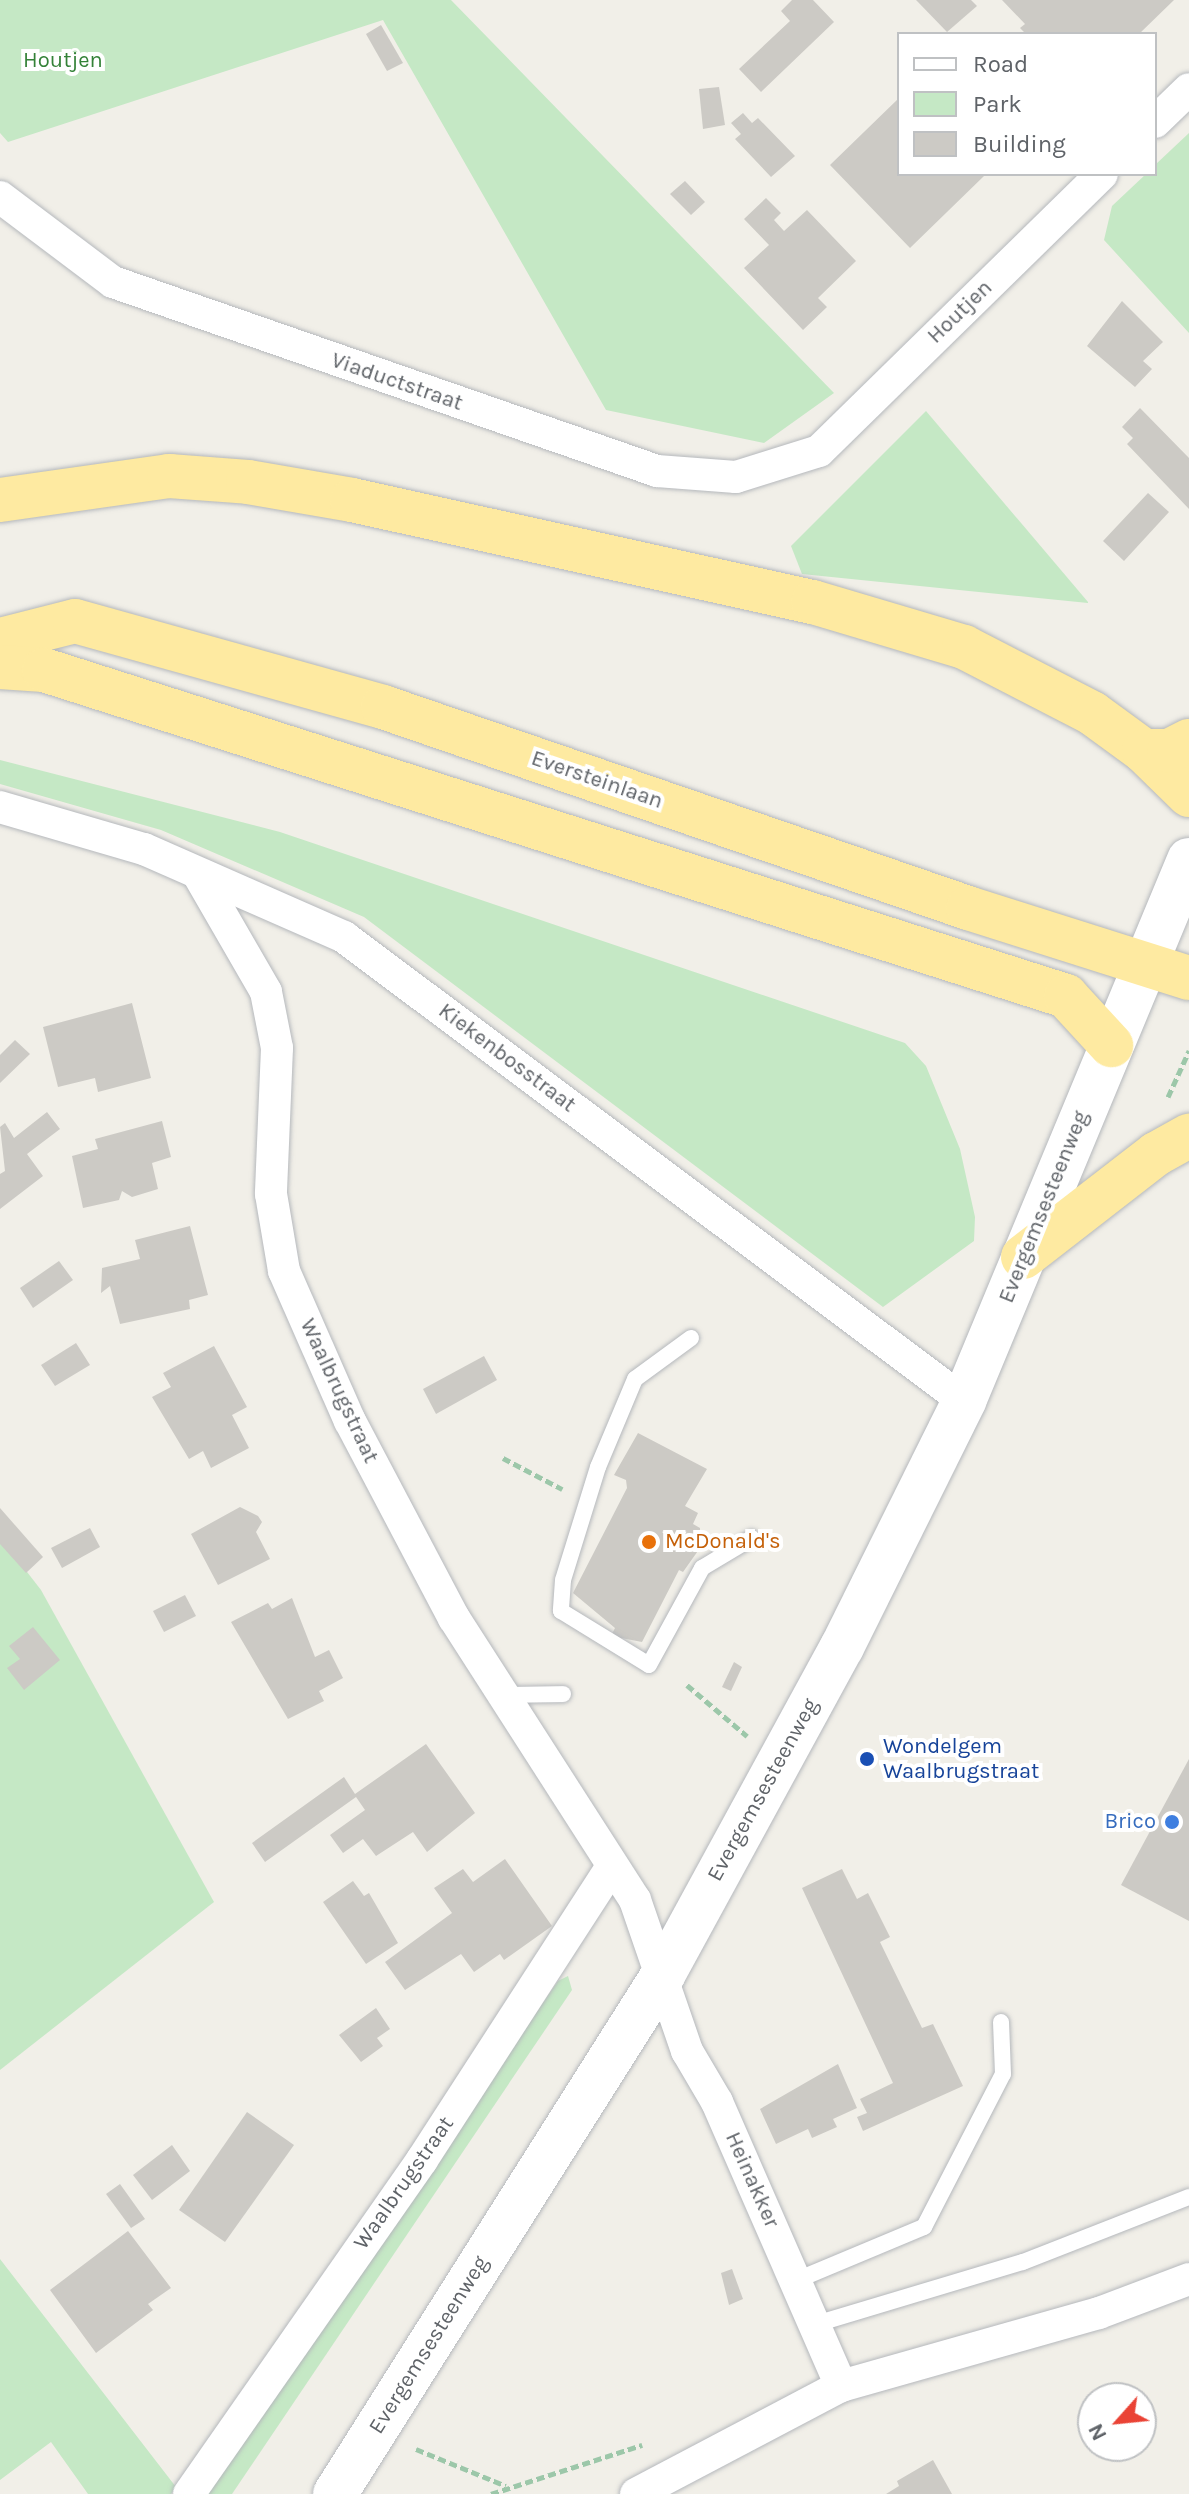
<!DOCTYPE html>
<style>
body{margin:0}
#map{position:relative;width:1189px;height:2494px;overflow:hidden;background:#f1efe8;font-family:Karla,sans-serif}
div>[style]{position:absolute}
.green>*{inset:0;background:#c5e8c5}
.building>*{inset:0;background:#cccac5}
.path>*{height:5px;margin-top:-2.5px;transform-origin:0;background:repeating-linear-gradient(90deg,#9cc7a9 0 8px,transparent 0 12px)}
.roads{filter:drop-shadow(0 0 2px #b5b8bc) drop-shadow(0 0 2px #b5b8bc)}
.service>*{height:16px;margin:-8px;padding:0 8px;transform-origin:8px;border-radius:8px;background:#fff}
.minor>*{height:32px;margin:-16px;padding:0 16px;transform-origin:16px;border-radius:16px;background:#fff}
.secondary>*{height:44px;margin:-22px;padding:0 22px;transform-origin:22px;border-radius:22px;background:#fff}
.trunk>*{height:44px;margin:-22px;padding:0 22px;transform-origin:22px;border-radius:22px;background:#feeaa1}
.dots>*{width:22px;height:22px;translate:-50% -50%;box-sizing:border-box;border:4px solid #fff;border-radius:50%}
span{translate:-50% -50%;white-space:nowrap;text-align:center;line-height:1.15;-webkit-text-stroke:8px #fff;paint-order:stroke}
.park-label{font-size:22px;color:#348238}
.street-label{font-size:22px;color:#5f6368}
.food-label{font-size:22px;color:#c56008}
.left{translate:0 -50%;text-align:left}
.transit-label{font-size:22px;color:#164399}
.shop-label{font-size:22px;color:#366cbe}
.right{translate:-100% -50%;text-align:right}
.legend{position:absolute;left:897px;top:32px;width:260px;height:144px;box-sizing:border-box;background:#fff;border:2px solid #bfc1c3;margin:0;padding:10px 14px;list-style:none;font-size:24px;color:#5f6368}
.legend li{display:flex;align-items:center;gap:16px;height:40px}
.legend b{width:40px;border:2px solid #bfc1c3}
.north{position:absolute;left:1077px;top:2382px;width:80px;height:80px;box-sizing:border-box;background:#fff;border:2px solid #bfc1c3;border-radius:50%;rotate:243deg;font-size:22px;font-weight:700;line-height:32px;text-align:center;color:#5f6368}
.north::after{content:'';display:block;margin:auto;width:28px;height:36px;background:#ea4335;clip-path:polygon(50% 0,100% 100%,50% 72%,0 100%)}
</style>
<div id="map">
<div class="green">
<div style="clip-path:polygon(0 0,451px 0,834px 393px,764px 443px,606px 410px,383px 20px,8px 142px,0 133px)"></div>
<div style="clip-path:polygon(1189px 133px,1189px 333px,1104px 240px,1112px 206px,1146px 174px,1155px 174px,1155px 165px)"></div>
<div style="clip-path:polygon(926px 411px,1088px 602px,1088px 603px,802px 574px,791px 546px)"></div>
<div style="clip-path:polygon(0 760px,280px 832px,905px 1043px,926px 1066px,960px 1149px,975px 1217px,974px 1241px,883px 1307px,364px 917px,161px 830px,0 784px)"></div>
<div style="clip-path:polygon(0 1537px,41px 1590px,214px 1902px,0 2070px)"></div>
<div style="clip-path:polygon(568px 1976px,572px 1990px,232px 2494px,204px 2494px,558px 1981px)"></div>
<div style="clip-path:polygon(0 2259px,176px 2487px,171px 2494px,88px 2494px,51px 2442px,0 2480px)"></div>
</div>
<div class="building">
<div style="clip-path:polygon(792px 0,813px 0,834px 22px,761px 92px,739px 69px,790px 21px,781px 11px)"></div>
<div style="clip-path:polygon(916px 0,971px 0,977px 6px,947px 32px)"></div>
<div style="clip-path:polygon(1002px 0,1174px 0,1139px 34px,1026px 34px,1020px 28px,1025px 24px)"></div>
<div style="clip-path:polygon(381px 25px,403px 63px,387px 71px,366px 34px)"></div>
<div style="clip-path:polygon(719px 87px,725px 125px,703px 129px,699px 89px)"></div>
<div style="clip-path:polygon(899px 98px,899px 174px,984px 176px,910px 248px,830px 165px)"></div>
<div style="clip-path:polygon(743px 113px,752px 123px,758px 118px,795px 156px,771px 177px,735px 139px,741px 134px,731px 123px)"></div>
<div style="clip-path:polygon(685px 181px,705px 202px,691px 215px,670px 194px)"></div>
<div style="clip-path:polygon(766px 198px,781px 213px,774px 220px,784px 231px,807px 210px,856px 261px,818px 298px,827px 307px,803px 330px,744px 268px,769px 245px,744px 219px)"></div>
<div style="clip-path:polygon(1122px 301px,1163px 342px,1143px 361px,1152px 369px,1135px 387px,1087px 346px)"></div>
<div style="clip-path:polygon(1140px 408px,1189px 458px,1189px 509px,1127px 444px,1133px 438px,1122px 427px)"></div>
<div style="clip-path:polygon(1148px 493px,1169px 512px,1124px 561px,1103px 541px)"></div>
<div style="clip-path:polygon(132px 1003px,151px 1078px,98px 1092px,95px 1078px,58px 1087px,43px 1027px)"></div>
<div style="clip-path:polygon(15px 1040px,30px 1054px,0 1083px,0 1055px)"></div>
<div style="clip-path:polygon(47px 1112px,60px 1129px,27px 1154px,43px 1176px,0 1209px,0 1174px,5px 1171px,0 1127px,5px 1123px,14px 1138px)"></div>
<div style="clip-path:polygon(162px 1121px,171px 1157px,152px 1163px,158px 1189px,132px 1197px,122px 1191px,119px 1200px,83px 1208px,72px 1156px,98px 1149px,95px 1139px)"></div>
<div style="clip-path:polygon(190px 1226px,208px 1295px,189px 1300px,190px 1309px,120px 1324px,110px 1286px,101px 1293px,102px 1268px,140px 1259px,135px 1240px)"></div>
<div style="clip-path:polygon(59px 1261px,73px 1280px,33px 1308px,20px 1288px)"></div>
<div style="clip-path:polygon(76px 1343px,90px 1365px,55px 1386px,41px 1365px)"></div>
<div style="clip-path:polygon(214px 1346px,247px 1407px,232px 1415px,249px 1448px,211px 1468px,203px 1451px,189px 1459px,152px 1397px,171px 1387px,163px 1373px)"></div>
<div style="clip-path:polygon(484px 1356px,497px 1380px,436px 1414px,423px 1389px)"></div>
<div style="clip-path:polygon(638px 1433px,707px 1469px,685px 1506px,698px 1513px,693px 1524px,700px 1528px,700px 1548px,683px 1572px,679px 1570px,642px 1642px,611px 1636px,615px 1628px,573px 1593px,627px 1488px,626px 1480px,614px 1475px)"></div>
<div style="clip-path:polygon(240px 1507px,258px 1516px,262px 1522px,256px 1532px,270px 1559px,218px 1585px,191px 1534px)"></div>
<div style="clip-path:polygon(0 1508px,43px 1557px,26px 1573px,0 1544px)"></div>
<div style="clip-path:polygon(90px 1528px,100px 1547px,62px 1568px,51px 1548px)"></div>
<div style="clip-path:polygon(185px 1595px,196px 1616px,164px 1632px,153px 1611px)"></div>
<div style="clip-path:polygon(292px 1598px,315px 1657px,329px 1650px,343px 1678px,319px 1691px,324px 1701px,288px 1719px,231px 1622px,268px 1603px,272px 1609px)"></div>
<div style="clip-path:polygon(33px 1627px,60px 1660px,24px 1690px,7px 1668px,20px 1659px,9px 1646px)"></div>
<div style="clip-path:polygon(734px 1662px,742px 1667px,731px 1691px,722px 1687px)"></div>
<div style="clip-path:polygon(426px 1744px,475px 1813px,427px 1852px,413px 1832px,376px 1856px,363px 1839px,343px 1853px,330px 1835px,365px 1810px,356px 1797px,265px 1862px,252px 1843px,344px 1777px,355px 1794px)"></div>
<div style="clip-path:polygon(1189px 1759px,1189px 1921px,1121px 1885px)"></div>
<div style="clip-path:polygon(505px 1859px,552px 1926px,504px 1960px,500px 1954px,474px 1972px,461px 1954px,405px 1990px,385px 1962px,452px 1913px,434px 1888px,463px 1869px,473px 1882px)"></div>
<div style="clip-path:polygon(842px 1869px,857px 1899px,868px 1893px,890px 1937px,880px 1942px,922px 2028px,933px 2024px,963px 2086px,863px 2131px,857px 2117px,867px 2113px,860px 2099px,893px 2083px,802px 1888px)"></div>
<div style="clip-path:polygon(353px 1881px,364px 1896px,369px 1893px,398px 1943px,366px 1964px,323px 1902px)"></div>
<div style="clip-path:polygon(376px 2008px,390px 2029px,377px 2038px,383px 2046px,361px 2062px,339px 2035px)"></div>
<div style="clip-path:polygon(838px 2064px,857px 2108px,833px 2119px,837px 2127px,812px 2138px,808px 2129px,776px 2144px,760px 2109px)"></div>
<div style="clip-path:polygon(247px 2112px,294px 2145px,225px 2242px,179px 2210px)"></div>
<div style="clip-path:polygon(172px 2145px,190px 2171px,152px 2200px,133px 2175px)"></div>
<div style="clip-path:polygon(120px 2184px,145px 2219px,131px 2228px,106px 2194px)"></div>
<div style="clip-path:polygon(128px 2231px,171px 2288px,148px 2304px,153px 2310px,96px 2353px,50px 2290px)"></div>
<div style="clip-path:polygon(732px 2269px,743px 2299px,729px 2305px,721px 2273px)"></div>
<div style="clip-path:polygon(933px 2460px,952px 2494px,886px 2494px,899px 2486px,897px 2481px)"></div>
</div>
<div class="path">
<div style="left:1168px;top:1097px;width:51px;rotate:-65.5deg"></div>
<div style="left:503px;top:1458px;width:67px;rotate:27.7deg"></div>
<div style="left:687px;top:1685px;width:79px;rotate:40.4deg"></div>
<div style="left:416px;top:2449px;width:97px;rotate:22.3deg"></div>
<div style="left:491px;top:2494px;width:159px;rotate:-18deg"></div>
</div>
<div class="roads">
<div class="service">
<div style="left:691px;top:1338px;width:69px;rotate:143.8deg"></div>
<div style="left:635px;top:1379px;width:95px;rotate:112.8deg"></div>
<div style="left:598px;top:1467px;width:118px;rotate:107.2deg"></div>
<div style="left:563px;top:1580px;width:31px;rotate:94deg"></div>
<div style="left:561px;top:1611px;width:103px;rotate:31.5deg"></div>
<div style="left:649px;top:1665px;width:111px;rotate:-61.3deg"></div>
<div style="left:702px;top:1568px;width:58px;rotate:-31deg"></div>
<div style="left:501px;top:1695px;width:62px;rotate:-0.9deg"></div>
<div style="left:797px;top:2280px;width:138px;rotate:-22.7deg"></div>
<div style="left:924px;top:2227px;width:172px;rotate:-62.7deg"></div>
<div style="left:1003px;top:2074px;width:52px;rotate:-92.2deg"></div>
<div style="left:816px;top:2324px;width:216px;rotate:-16.7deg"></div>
<div style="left:1023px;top:2262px;width:178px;rotate:-21.4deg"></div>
</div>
<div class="minor">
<div style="left:1155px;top:122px;width:47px;rotate:-44.1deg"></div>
<div style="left:0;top:197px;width:141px;rotate:37deg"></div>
<div style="left:113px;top:282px;width:576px;rotate:19.16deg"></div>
<div style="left:657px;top:471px;width:79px;rotate:4.3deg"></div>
<div style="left:736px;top:477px;width:87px;rotate:-17.4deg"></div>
<div style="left:819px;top:451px;width:396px;rotate:-44.4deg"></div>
<div style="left:0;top:807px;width:150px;rotate:16.3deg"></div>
<div style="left:144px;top:849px;width:219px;rotate:23.7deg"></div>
<div style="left:344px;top:937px;width:774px;rotate:36.81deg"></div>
<div style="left:198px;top:874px;width:136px;rotate:60deg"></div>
<div style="left:266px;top:992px;width:57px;rotate:78.9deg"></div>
<div style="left:277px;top:1048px;width:146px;rotate:92.4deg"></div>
<div style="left:271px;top:1194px;width:78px;rotate:80.4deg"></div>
<div style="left:284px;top:1271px;width:164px;rotate:66.3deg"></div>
<div style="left:350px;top:1421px;width:223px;rotate:62.2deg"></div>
<div style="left:454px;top:1618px;width:335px;rotate:57.3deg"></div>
<div style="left:635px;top:1900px;width:160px;rotate:71deg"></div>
<div style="left:687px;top:2051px;width:59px;rotate:59.5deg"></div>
<div style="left:717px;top:2102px;width:310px;rotate:66.4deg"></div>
<div style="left:189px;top:2494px;width:407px;rotate:-55.1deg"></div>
<div style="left:422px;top:2160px;width:348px;rotate:-57.1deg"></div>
<div style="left:636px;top:2494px;width:232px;rotate:-27.8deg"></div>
<div style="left:841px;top:2386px;width:268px;rotate:-15.8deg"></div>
<div style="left:1099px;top:2313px;width:96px;rotate:-20.7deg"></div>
</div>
<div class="secondary">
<div style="left:335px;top:2494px;width:614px;rotate:-57.71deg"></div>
<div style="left:663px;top:1975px;width:374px;rotate:-61.4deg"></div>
<div style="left:842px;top:1647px;width:275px;rotate:-63.6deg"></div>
<div style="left:964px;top:1401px;width:586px;rotate:-67.42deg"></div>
</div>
<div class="trunk">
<div style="left:0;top:500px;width:171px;rotate:-8.1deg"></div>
<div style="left:169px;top:476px;width:79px;rotate:4.3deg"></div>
<div style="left:248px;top:482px;width:106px;rotate:9.8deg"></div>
<div style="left:352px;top:500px;width:472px;rotate:12.5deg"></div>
<div style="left:813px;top:602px;width:158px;rotate:16.6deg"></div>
<div style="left:964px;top:647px;width:144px;rotate:27.3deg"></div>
<div style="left:1092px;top:713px;width:64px;rotate:36.2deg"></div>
<div style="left:1144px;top:751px;width:63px;rotate:44.4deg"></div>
<div style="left:0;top:640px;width:77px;rotate:-14.2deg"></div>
<div style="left:75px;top:621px;width:320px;rotate:15.6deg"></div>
<div style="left:383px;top:707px;width:619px;rotate:18.96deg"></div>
<div style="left:968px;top:908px;width:232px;rotate:17.6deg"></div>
<div style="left:0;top:667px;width:44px;rotate:3.9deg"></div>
<div style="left:44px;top:670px;width:1073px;rotate:17.69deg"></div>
<div style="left:1066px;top:996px;width:67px;rotate:47.4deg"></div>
<div style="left:1144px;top:751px;width:25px"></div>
<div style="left:1169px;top:751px;width:22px;rotate:-27deg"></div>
<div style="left:1023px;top:1257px;width:168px;rotate:-37.8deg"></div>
<div style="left:1156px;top:1154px;width:38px;rotate:-29deg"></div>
</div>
</div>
<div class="dots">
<div style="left:649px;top:1542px;background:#e8710a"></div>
<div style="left:867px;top:1759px;background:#1a4fb4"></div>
<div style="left:1172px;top:1822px;background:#3f7fe0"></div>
</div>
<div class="park-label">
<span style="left:63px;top:61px">Houtjen</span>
</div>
<div class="street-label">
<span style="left:960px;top:312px;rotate:-44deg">Houtjen</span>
<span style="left:397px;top:382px;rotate:19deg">Viaductstraat</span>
<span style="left:597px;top:780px;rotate:19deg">Eversteinlaan</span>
<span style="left:507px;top:1058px;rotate:37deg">Kiekenbosstraat</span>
<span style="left:1044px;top:1207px;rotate:-68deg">Evergemsesteenweg</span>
<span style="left:339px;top:1391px;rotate:65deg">Waalbrugstraat</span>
<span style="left:763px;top:1790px;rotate:-61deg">Evergemsesteenweg</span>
<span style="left:752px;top:2180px;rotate:66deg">Heinakker</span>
<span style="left:404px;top:2183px;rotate:-55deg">Waalbrugstraat</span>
<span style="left:429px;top:2345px;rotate:-58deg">Evergemsesteenweg</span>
</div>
<div class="food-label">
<span class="left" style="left:665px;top:1542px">McDonald's</span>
</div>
<div class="transit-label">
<span class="left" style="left:883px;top:1759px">Wondelgem<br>Waalbrugstraat</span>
</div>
<div class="shop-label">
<span class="right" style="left:1156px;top:1822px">Brico</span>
</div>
<ul class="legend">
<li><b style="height:10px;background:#fff"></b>Road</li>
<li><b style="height:22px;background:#c5e8c5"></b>Park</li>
<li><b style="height:22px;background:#cccac5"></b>Building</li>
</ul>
<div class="north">N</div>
</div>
